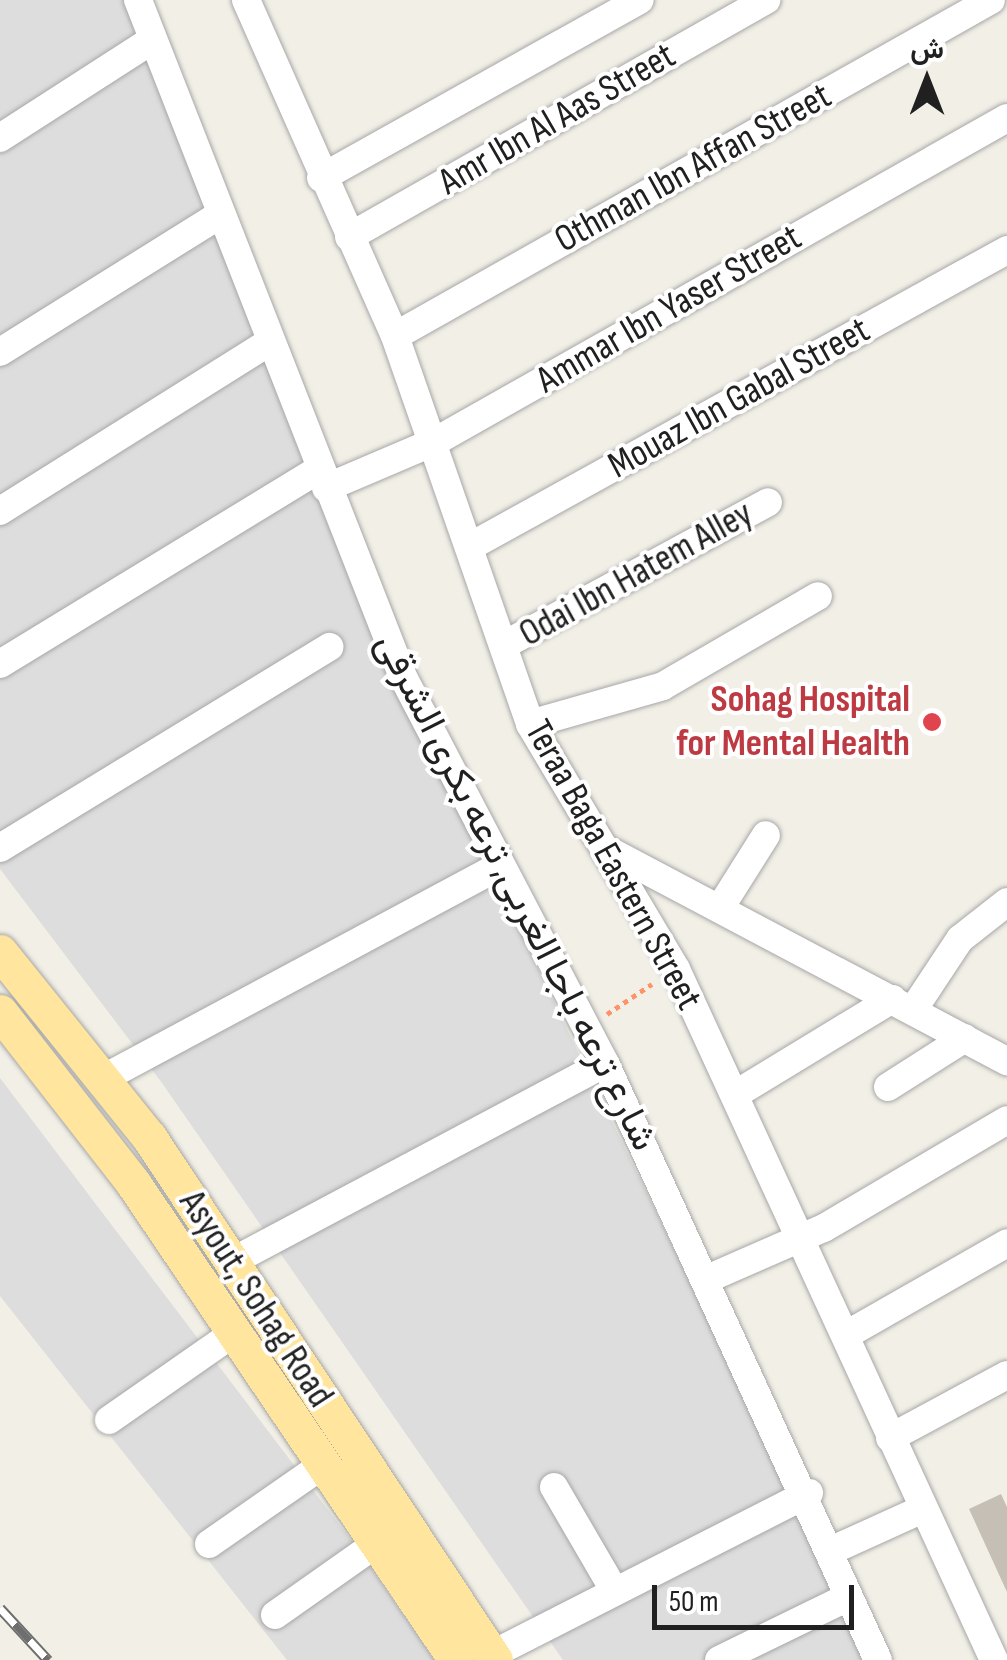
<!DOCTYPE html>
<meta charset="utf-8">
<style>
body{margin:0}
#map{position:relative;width:1007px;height:1660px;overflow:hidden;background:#f1efe6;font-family:"Sofia Sans Condensed",Vazirmatn,sans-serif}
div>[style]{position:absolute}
.residential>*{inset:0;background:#dedddd}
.building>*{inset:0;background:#c6bfb5}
.path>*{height:5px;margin-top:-2.5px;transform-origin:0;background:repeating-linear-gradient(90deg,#ff9269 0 5px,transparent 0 10px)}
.roads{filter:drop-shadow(0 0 2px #a7a7a7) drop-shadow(0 0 2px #a7a7a7)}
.minor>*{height:28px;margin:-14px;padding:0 14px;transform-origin:14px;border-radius:14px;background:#fff}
.major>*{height:35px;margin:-17.5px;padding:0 17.5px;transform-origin:17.5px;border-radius:17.5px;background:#ffe59d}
.rail>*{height:11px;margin-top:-5.5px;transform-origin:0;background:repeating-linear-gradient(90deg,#fff 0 22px,#6e6e6e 0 44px);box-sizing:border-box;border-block:2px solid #6e6e6e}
.dots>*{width:28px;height:28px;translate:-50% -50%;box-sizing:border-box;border:5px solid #fff;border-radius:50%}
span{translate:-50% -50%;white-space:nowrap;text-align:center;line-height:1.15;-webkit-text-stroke:8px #fff;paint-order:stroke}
.street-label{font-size:38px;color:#202020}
.health-label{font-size:38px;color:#be3a42;font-weight:700}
.right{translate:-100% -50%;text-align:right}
.north{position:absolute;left:877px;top:30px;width:100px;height:100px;-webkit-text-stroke:8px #fff;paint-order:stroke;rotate:0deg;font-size:28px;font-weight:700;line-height:40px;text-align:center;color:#202020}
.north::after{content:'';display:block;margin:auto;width:35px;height:45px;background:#202020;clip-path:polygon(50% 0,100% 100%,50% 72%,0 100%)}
.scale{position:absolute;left:652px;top:1585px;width:202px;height:45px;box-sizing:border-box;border:5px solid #202020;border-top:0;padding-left:12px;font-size:30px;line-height:35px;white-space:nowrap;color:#202020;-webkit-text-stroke:8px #fff;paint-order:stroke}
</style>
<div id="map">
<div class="residential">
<div style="clip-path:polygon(0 0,132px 0,415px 717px,874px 1660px,563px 1660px,162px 1083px,0 869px)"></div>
<div style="clip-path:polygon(0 1078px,357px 1548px,434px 1660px,287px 1660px,0 1296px)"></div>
</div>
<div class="building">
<div style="clip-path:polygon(1001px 1494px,1007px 1507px,1007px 1592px,969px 1509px)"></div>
</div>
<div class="path">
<div style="left:607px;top:1014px;width:54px;rotate:-33.7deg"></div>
</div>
<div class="roads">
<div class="minor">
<div style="left:138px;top:0;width:727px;rotate:68.62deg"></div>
<div style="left:403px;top:677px;width:436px;rotate:62.4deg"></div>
<div style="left:605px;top:1063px;width:656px;rotate:65.43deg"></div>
<div style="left:246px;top:0;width:368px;rotate:66.1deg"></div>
<div style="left:395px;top:336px;width:411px;rotate:70.8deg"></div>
<div style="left:530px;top:724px;width:285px;rotate:59.2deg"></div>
<div style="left:676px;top:969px;width:761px;rotate:65.29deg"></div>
<div style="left:0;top:138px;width:181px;rotate:-32.8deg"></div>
<div style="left:321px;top:178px;width:365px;rotate:-29.2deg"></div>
<div style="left:349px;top:237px;width:480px;rotate:-29.6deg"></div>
<div style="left:395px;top:336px;width:684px;rotate:-29.41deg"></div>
<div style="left:0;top:352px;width:258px;rotate:-32deg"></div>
<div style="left:326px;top:488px;width:120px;rotate:-23.1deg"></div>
<div style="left:436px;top:441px;width:656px;rotate:-29.5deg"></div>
<div style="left:0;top:511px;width:318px;rotate:-32.1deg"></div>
<div style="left:471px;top:546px;width:612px;rotate:-28.91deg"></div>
<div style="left:504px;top:645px;width:300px;rotate:-28.4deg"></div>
<div style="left:0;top:664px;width:373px;rotate:-31.4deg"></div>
<div style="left:530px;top:724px;width:138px;rotate:-15.9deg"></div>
<div style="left:663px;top:686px;width:179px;rotate:-30.1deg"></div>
<div style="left:0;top:848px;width:386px;rotate:-31.4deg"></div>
<div style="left:606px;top:849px;width:454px;rotate:27.9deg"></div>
<div style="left:720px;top:908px;width:86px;rotate:-57.8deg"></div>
<div style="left:913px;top:1010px;width:85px;rotate:-56.5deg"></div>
<div style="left:960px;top:939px;width:60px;rotate:-38.2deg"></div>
<div style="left:106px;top:1077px;width:447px;rotate:-28.2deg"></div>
<div style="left:888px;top:1087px;width:91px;rotate:-32.5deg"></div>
<div style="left:736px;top:1094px;width:183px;rotate:-31.3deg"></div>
<div style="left:233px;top:1261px;width:421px;rotate:-28deg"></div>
<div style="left:707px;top:1279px;width:128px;rotate:-23.6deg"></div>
<div style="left:824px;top:1228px;width:212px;rotate:-30.5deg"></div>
<div style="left:846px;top:1335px;width:185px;rotate:-29.7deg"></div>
<div style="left:109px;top:1420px;width:154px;rotate:-34.9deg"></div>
<div style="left:890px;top:1438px;width:133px;rotate:-28.3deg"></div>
<div style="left:554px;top:1487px;width:121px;rotate:59.8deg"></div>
<div style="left:209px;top:1544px;width:140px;rotate:-34.8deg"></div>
<div style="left:830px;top:1551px;width:100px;rotate:-24.3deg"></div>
<div style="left:275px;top:1615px;width:125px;rotate:-35.2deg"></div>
<div style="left:491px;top:1655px;width:357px;rotate:-27deg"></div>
<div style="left:719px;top:1660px;width:144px;rotate:-26deg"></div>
</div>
<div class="major">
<div style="left:0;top:952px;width:238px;rotate:51.2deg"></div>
<div style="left:149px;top:1137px;width:627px;rotate:56.51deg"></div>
<div style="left:0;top:1012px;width:217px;rotate:52.1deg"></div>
<div style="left:133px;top:1183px;width:576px;rotate:55.9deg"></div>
</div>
</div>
<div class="rail">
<div style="left:0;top:1608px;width:71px;rotate:47.3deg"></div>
</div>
<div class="dots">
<div style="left:932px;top:722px;background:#e0444e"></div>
</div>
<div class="street-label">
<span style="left:557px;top:119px;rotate:-30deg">Amr Ibn Al Aas Street</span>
<span style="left:693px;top:168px;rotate:-29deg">Othman Ibn Affan Street</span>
<span style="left:669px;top:309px;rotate:-30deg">Ammar Ibn Yaser Street</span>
<span style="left:739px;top:398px;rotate:-29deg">Mouaz Ibn Gabal Street</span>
<span style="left:636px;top:574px;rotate:-29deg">Odai Ibn Hatem Alley</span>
<span style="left:613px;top:865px;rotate:61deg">Teraa Baga Eastern Street</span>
<span style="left:516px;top:892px;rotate:63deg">شارع ترعه باجا الغربى, ترعه بكرى الشرقى</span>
<span style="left:256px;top:1299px;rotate:57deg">Asyout, Sohag Road</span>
</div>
<div class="health-label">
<span class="right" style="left:910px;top:722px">Sohag Hospital<br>for Mental Health</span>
</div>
<div class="north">ش</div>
<div class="scale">50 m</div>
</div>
